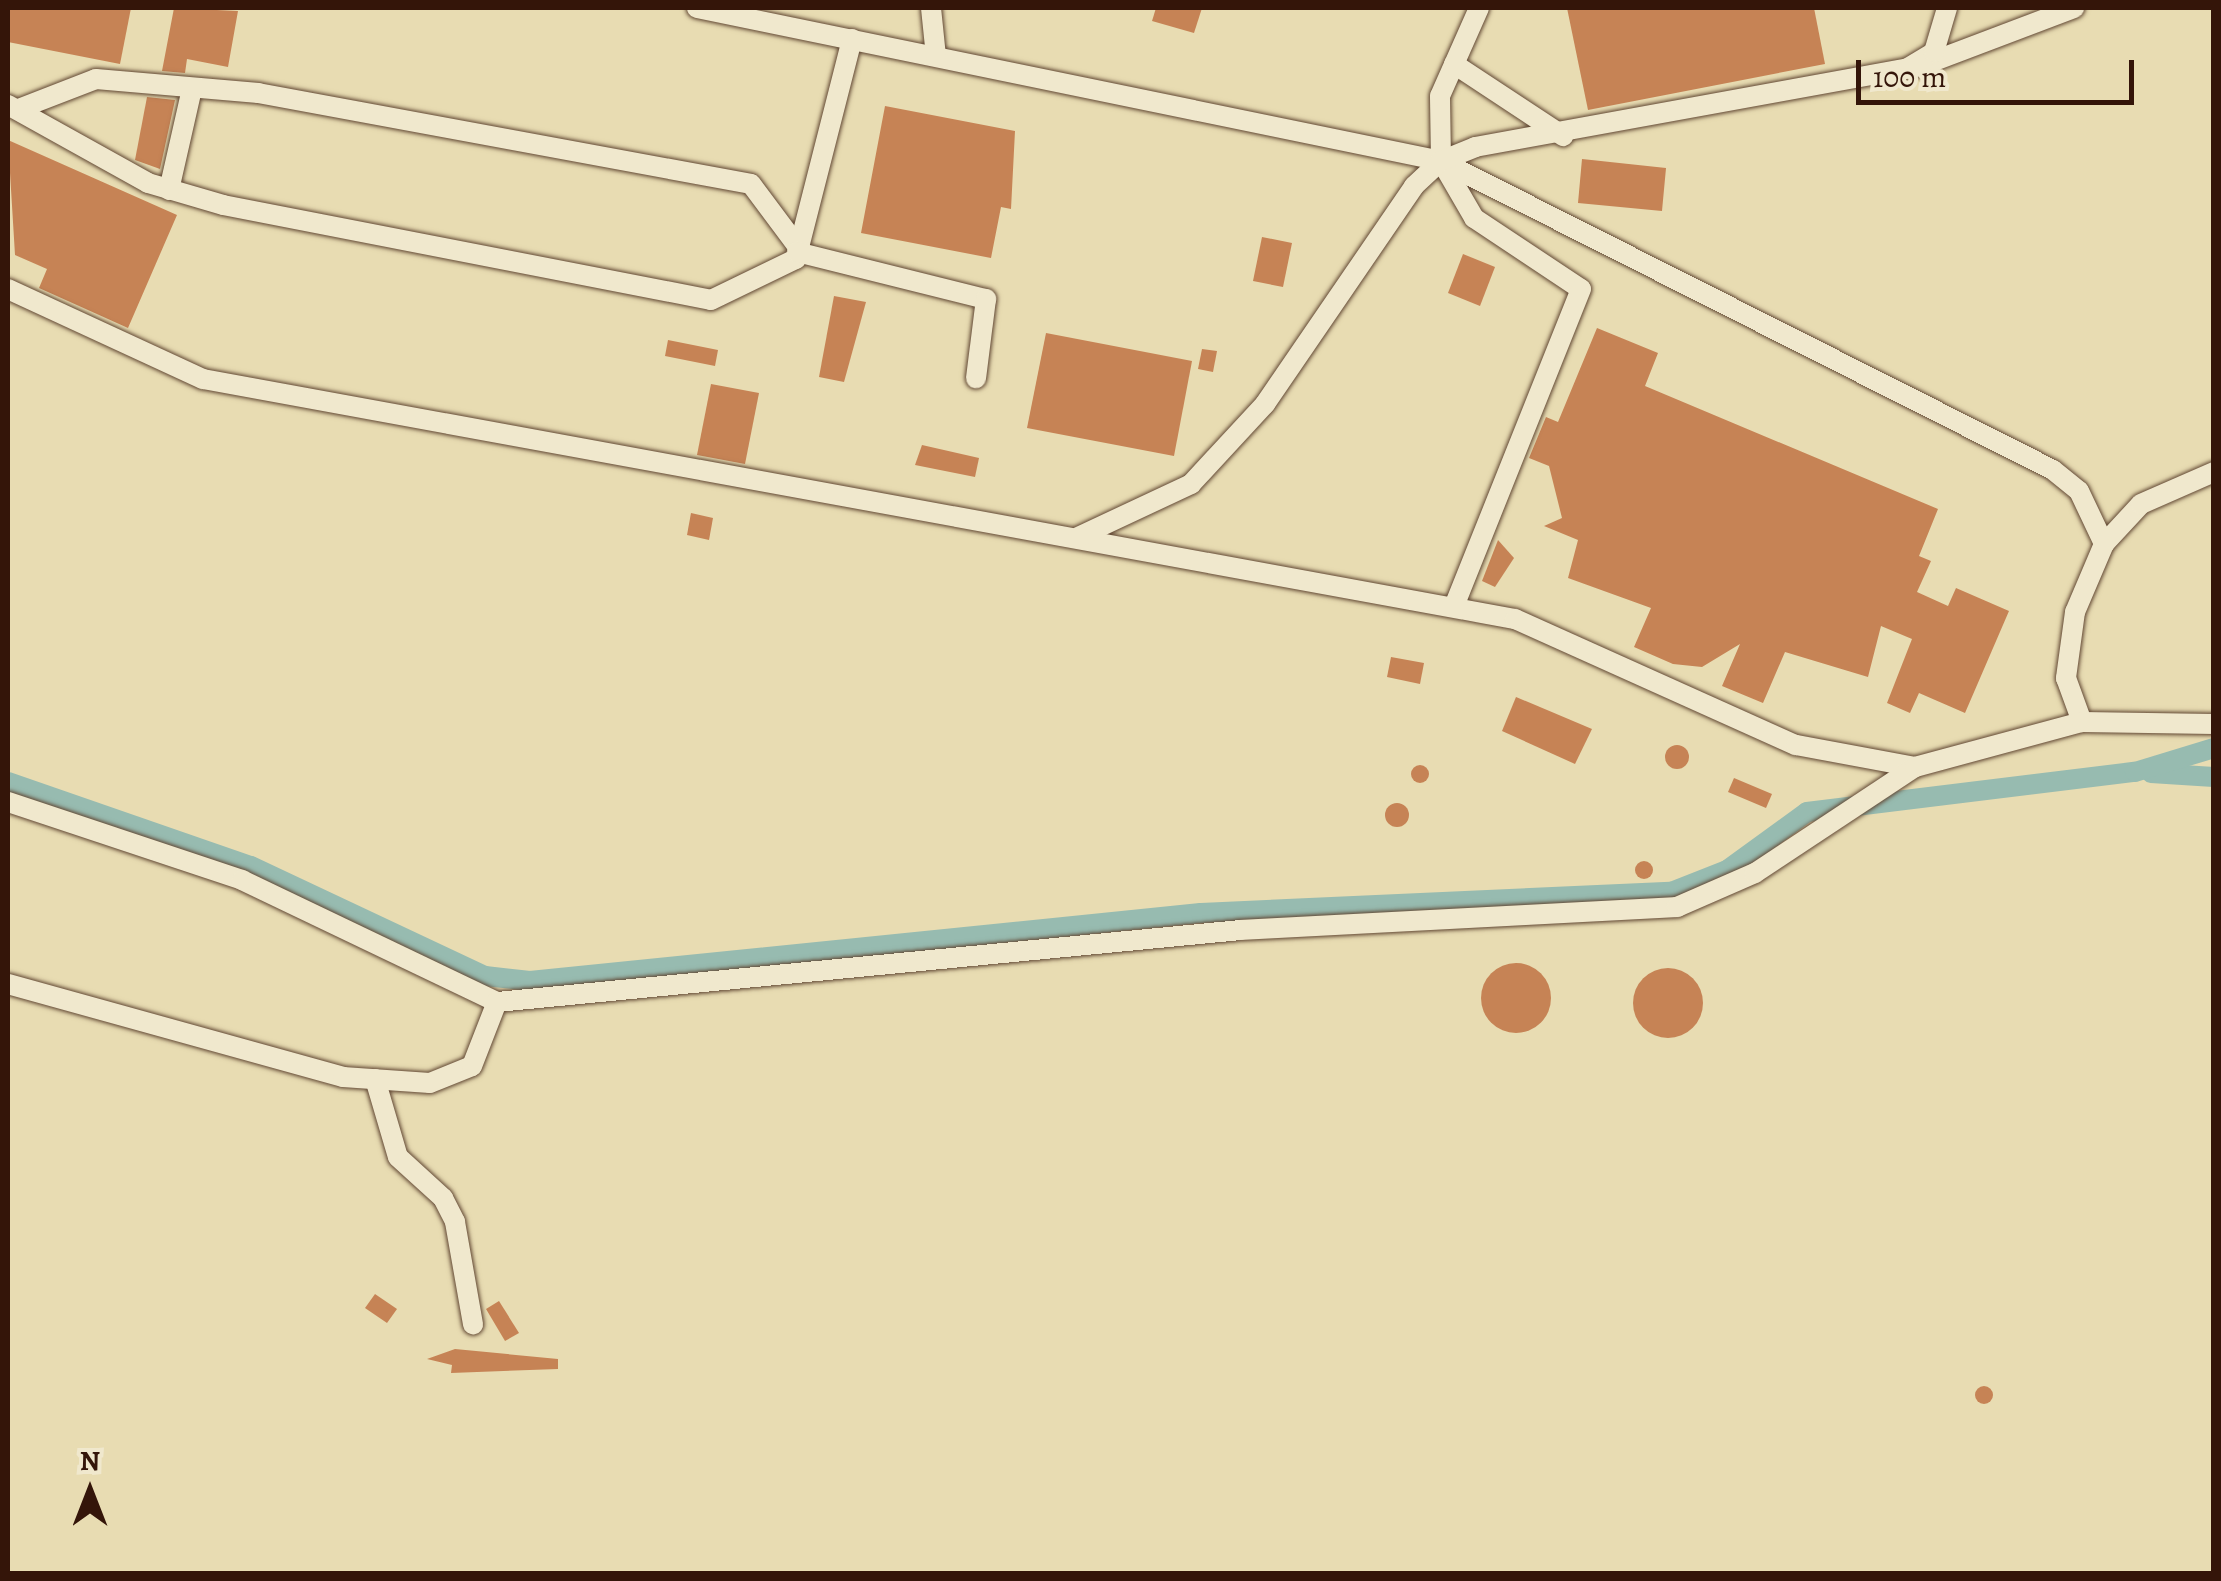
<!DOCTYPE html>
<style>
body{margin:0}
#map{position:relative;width:2221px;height:1581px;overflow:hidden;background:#e8dcb2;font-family:Alegreya,serif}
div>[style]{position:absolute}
.canal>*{height:20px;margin:-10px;padding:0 10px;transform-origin:10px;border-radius:10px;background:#97bbb0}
.building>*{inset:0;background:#c68355}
.round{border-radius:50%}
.roads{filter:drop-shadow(0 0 2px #614733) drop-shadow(0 0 2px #614733)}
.minor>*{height:20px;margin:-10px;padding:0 10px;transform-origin:10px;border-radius:10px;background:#f0e8cd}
span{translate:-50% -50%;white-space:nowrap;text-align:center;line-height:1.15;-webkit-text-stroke:9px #f0e8cd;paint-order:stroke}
.frame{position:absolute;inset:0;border:10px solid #341509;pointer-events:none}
.north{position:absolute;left:40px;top:1441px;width:100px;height:100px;-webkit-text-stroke:8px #f0e8cd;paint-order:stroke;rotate:0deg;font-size:28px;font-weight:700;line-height:40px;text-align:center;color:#341509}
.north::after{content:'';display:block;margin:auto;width:35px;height:45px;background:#341509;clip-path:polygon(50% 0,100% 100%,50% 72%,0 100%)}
.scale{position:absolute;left:1856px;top:60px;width:278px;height:45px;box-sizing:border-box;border:5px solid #341509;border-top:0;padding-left:12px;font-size:30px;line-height:35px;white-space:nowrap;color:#341509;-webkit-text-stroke:8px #f0e8cd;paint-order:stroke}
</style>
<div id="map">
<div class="canal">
<div style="left:2151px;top:773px;width:63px;rotate:3.6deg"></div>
<div style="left:8px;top:782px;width:257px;rotate:19.1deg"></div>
<div style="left:251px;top:866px;width:259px;rotate:25.2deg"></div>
<div style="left:485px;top:976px;width:45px;rotate:6.3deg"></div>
<div style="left:530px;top:981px;width:674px;rotate:-5.79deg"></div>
<div style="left:1201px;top:913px;width:470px;rotate:-2.6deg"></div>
<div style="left:1671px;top:892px;width:60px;rotate:-21.4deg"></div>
<div style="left:1727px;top:870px;width:99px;rotate:-35.9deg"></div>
<div style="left:1807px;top:812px;width:330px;rotate:-7deg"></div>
<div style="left:2135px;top:772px;width:83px;rotate:-16.9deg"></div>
</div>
<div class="building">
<div style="clip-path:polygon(8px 8px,131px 8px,120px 64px,8px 42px)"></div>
<div style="clip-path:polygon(174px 8px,238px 11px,228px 67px,187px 59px,185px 73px,162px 71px)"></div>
<div style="clip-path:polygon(1156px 8px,1202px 8px,1194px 33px,1152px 21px)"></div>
<div style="clip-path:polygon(1567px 8px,1814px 8px,1825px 64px,1588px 110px)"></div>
<div style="clip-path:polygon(147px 97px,175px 100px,160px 169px,135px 160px)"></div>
<div style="clip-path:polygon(885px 106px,1015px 131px,1011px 209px,1001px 207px,991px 258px,861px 233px)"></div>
<div style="clip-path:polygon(8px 140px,177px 215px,128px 328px,39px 288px,47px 269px,15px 255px)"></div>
<div style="clip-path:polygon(1582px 159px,1666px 168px,1662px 211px,1578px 203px)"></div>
<div style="clip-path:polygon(1262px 237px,1292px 243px,1283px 287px,1253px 281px)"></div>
<div style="clip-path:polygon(1463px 254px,1495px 267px,1480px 306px,1448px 293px)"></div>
<div style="clip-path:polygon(834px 296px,866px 302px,844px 382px,819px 377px)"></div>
<div style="clip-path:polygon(1597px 328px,1658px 353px,1645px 386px,1938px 509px,1919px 556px,1931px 561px,1917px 592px,1948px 606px,1956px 588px,2009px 611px,1965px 713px,1919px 693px,1910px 713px,1887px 703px,1912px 639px,1881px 626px,1868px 677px,1785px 652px,1763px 703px,1722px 686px,1740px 644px,1702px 667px,1673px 664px,1634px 647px,1651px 608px,1568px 578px,1578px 540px,1544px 526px,1562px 518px,1549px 466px,1529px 458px,1546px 417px,1558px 422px)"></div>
<div style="clip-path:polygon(1046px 333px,1192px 361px,1174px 456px,1027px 428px)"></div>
<div style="clip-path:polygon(668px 340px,718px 350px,715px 366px,665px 356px)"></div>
<div style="clip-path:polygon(1202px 349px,1217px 351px,1213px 372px,1198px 369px)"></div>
<div style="clip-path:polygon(711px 384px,759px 393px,745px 464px,697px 455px)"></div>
<div style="clip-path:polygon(922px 445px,979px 458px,975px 477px,915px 465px)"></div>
<div style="clip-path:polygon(691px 513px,713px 518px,709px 540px,687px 535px)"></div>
<div style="clip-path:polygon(1498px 540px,1514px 558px,1495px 587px,1482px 581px)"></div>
<div style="clip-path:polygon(1391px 657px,1424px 663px,1420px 684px,1387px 677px)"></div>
<div style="clip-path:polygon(1516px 697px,1592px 729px,1575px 764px,1502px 731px)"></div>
<div class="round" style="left:1665px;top:745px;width:24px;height:24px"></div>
<div class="round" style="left:1411px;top:765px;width:18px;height:18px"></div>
<div style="clip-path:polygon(1734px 778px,1772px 794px,1766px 808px,1728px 792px)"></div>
<div class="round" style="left:1385px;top:803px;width:24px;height:24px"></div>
<div class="round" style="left:1635px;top:861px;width:18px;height:18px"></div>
<div class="round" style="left:1481px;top:963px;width:70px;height:70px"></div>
<div class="round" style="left:1633px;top:968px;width:70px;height:70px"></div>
<div style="clip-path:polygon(375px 1294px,397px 1309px,387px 1323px,365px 1308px)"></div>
<div style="clip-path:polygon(499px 1301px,519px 1333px,505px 1341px,486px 1309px)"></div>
<div style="clip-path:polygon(455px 1349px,558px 1359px,558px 1369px,451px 1373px,452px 1365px,427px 1359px)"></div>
<div class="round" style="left:1975px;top:1386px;width:18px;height:18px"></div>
</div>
<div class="roads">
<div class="minor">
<div style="left:697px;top:8px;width:760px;rotate:11.62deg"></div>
<div style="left:1441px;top:161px;width:66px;rotate:59.9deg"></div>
<div style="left:1474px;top:218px;width:128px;rotate:33.6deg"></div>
<div style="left:1581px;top:289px;width:342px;rotate:111.8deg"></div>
<div style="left:931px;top:8px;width:48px;rotate:84.1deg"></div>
<div style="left:1454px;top:64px;width:131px;rotate:33.4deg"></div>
<div style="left:1918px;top:67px;width:167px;rotate:-20.7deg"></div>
<div style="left:8px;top:105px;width:160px;rotate:29.1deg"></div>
<div style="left:148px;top:183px;width:78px;rotate:16.3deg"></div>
<div style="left:223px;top:205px;width:497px;rotate:11deg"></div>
<div style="left:711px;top:300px;width:94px;rotate:-25.8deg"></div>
<div style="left:796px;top:259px;width:227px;rotate:-75.7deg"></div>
<div style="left:21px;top:108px;width:80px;rotate:-21.1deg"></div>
<div style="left:96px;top:79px;width:163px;rotate:4.9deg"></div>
<div style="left:258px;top:93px;width:501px;rotate:10.46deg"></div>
<div style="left:751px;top:184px;width:79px;rotate:53.3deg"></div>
<div style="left:1441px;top:161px;width:65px;rotate:-90.9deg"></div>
<div style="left:1440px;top:96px;width:96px;rotate:-66.1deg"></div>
<div style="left:1443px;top:162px;width:683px;rotate:26.79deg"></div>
<div style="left:2053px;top:470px;width:33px;rotate:39deg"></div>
<div style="left:2079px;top:491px;width:59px;rotate:64.7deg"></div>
<div style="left:2104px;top:544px;width:74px;rotate:113.1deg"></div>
<div style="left:2075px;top:612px;width:67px;rotate:97.8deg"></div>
<div style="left:2066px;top:678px;width:47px;rotate:70deg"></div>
<div style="left:169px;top:190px;width:104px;rotate:-77.2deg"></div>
<div style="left:797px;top:252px;width:195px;rotate:14deg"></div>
<div style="left:986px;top:299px;width:80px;rotate:97.2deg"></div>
<div style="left:8px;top:289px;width:215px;rotate:24.8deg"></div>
<div style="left:203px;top:379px;width:1334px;rotate:10.37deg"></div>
<div style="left:1515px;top:619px;width:308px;rotate:24.2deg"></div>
<div style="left:1796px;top:745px;width:121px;rotate:10.5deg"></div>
<div style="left:1078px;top:537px;width:125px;rotate:-25.1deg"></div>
<div style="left:1191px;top:484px;width:109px;rotate:-47.2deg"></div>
<div style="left:1265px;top:404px;width:264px;rotate:-55.6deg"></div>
<div style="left:1414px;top:186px;width:37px;rotate:-43deg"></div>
<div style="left:1441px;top:161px;width:37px;rotate:-22deg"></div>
<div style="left:1475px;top:147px;width:438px;rotate:-10.3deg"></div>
<div style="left:1906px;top:69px;width:33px;rotate:-31deg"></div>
<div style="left:1934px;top:52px;width:46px;rotate:-73.5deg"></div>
<div style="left:2104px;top:544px;width:54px;rotate:-47.2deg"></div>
<div style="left:2141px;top:504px;width:80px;rotate:-23.7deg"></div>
<div style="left:8px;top:802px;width:247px;rotate:18.4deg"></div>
<div style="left:242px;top:880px;width:283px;rotate:25.6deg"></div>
<div style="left:497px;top:1002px;width:746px;rotate:-5.53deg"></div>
<div style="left:1240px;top:930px;width:438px;rotate:-3deg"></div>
<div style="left:1677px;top:907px;width:85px;rotate:-23.6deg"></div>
<div style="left:1755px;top:873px;width:192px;rotate:-33.5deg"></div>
<div style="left:1915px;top:767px;width:173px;rotate:-15.1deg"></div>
<div style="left:2082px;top:722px;width:132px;rotate:0.9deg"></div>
<div style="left:8px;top:984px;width:348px;rotate:15.5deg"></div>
<div style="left:343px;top:1077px;width:87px;rotate:3.9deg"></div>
<div style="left:430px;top:1083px;width:45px;rotate:-22deg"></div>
<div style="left:472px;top:1066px;width:69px;rotate:-68.7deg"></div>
<div style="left:375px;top:1079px;width:81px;rotate:73.6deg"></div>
<div style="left:398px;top:1157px;width:61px;rotate:42.3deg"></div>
<div style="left:443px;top:1198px;width:27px;rotate:63deg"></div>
<div style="left:455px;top:1222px;width:104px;rotate:80deg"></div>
</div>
</div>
<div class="frame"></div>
<div class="north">N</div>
<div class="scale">100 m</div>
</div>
